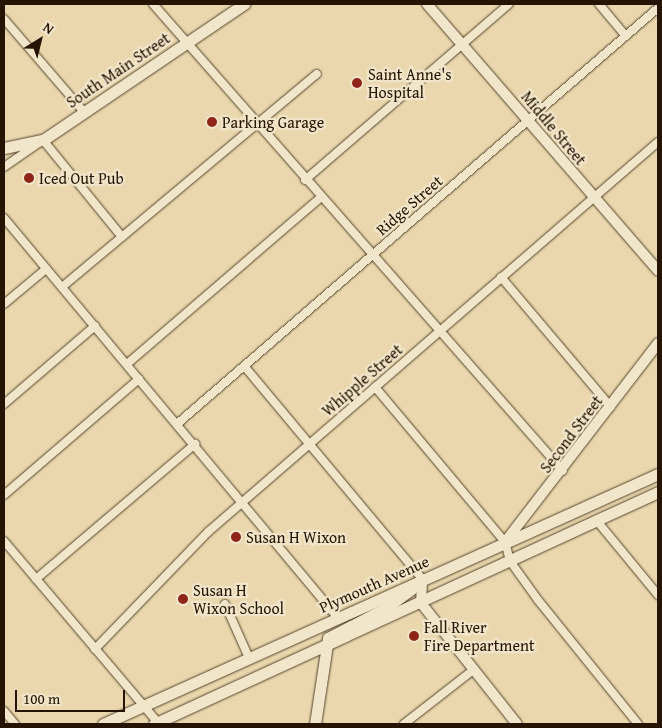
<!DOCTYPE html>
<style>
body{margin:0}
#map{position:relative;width:662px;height:728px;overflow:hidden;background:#ead7ad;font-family:"Gentium Book Plus",serif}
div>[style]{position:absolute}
.roads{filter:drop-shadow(0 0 1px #56452d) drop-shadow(0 0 1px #56452d)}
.minor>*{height:8px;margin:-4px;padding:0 4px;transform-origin:4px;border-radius:4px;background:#f1e5ca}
.tertiary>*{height:10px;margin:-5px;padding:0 5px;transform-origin:5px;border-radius:5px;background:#f1e5ca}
.secondary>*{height:11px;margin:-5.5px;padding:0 5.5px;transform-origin:5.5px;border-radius:5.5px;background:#f1e5ca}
.dots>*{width:14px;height:14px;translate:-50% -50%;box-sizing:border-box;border:2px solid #f1e5ca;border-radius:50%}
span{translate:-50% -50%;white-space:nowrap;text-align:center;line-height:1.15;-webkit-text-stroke:4.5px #f1e5ca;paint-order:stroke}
.street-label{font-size:16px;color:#251402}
.poi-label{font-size:16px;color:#251402}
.left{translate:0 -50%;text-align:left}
.frame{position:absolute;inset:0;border:5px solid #251402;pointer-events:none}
.north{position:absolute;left:15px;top:15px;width:50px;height:50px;-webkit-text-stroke:4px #f1e5ca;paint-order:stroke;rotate:36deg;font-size:14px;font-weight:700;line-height:20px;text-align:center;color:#251402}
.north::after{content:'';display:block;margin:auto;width:18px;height:22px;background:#251402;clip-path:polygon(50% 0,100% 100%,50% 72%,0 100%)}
.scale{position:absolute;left:15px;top:690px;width:110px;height:22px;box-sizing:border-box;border:2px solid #251402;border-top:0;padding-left:6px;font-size:15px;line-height:18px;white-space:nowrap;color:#251402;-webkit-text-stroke:4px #f1e5ca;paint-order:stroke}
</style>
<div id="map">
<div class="roads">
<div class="minor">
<div style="left:153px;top:4px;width:621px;rotate:48.72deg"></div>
<div style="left:599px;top:4px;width:40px;rotate:50deg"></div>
<div style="left:4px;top:19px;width:123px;rotate:49.3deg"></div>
<div style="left:4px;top:167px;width:47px;rotate:-34.7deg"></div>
<div style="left:43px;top:140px;width:125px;rotate:50.8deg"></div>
<div style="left:305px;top:180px;width:269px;rotate:-40.8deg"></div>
<div style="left:4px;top:218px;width:521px;rotate:50.14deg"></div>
<div style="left:501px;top:277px;width:170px;rotate:49.8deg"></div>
<div style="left:62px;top:287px;width:332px;rotate:-39.9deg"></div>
<div style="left:4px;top:304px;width:55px;rotate:-39.8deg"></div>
<div style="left:127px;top:364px;width:255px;rotate:-40.7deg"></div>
<div style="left:245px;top:367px;width:276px;rotate:50.1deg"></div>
<div style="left:375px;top:387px;width:202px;rotate:50deg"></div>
<div style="left:505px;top:542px;width:20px;rotate:75deg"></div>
<div style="left:510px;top:561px;width:48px;rotate:54.3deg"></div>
<div style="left:538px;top:600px;width:159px;rotate:51.1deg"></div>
<div style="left:4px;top:404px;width:120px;rotate:-40.6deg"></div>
<div style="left:177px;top:424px;width:636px;rotate:-40.86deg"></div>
<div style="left:4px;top:495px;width:178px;rotate:-40.7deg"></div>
<div style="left:597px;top:521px;width:96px;rotate:50.5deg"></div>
<div style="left:4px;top:541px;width:240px;rotate:49.7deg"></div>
<div style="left:36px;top:579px;width:209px;rotate:-40.3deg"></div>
<div style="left:225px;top:604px;width:59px;rotate:66deg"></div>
<div style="left:95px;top:649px;width:163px;rotate:-46deg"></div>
<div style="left:208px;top:532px;width:595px;rotate:-40.91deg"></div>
<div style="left:4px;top:711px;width:17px;rotate:50deg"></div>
<div style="left:404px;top:724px;width:88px;rotate:-38deg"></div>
</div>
<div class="tertiary">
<div style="left:427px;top:4px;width:353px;rotate:49.1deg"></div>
<div style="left:505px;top:542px;width:251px;rotate:-52.4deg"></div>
<div style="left:422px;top:579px;width:24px;rotate:92deg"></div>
<div style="left:421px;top:603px;width:154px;rotate:51.6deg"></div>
</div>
<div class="secondary">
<div style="left:4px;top:148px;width:40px;rotate:-12deg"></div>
<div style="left:43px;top:140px;width:243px;rotate:-34.1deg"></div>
<div style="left:103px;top:724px;width:609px;rotate:-24.25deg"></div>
<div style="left:154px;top:724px;width:555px;rotate:-24.72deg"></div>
<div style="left:315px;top:724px;width:87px;rotate:-81.4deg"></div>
<div style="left:328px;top:638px;width:63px;rotate:-27.4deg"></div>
<div style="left:384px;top:609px;width:34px;rotate:-36deg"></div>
</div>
</div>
<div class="dots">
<div style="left:357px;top:83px;background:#8f2418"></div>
<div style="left:212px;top:122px;background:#8f2418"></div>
<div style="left:29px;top:178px;background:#8f2418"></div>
<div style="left:236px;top:537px;background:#8f2418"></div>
<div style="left:183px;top:599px;background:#8f2418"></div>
<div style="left:414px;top:636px;background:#8f2418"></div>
</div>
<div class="street-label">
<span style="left:118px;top:70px;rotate:-34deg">South Main Street</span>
<span style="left:554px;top:128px;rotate:50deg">Middle Street</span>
<span style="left:409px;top:205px;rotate:-41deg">Ridge Street</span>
<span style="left:362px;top:380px;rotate:-41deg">Whipple Street</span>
<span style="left:571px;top:434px;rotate:-53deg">Second Street</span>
<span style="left:374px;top:584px;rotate:-24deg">Plymouth Avenue</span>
</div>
<div class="poi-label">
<span class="left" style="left:368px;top:83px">Saint Anne's<br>Hospital</span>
<span class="left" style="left:222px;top:122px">Parking Garage</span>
<span class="left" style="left:39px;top:178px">Iced Out Pub</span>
<span class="left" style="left:246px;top:537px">Susan H Wixon</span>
<span class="left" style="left:193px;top:599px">Susan H<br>Wixon School</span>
<span class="left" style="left:424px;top:636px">Fall River<br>Fire Department</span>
</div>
<div class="frame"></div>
<div class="north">N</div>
<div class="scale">100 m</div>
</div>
